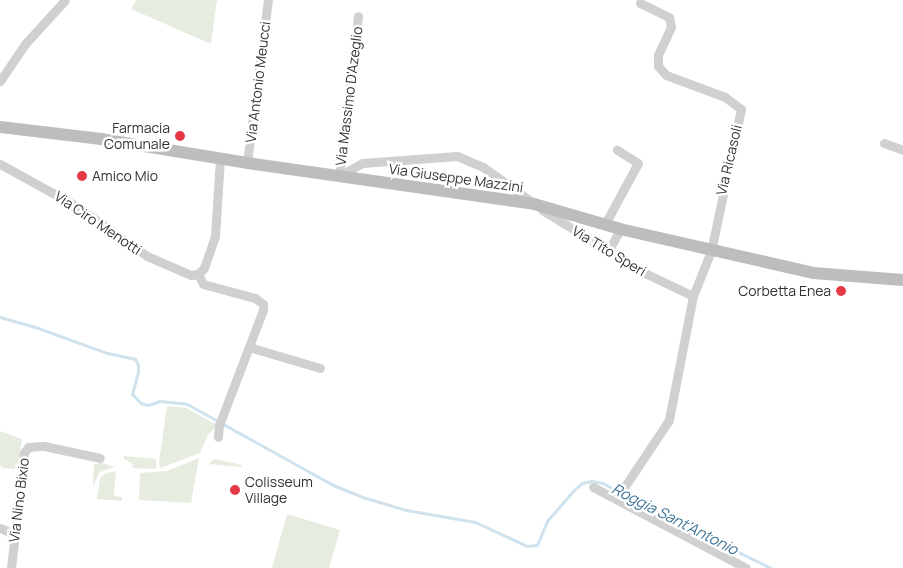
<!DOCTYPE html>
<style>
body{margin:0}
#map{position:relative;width:903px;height:568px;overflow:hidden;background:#fff;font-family:Manrope,sans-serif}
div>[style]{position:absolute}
.green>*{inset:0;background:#e6ecdf}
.stream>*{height:3px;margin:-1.5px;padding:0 1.5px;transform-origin:1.5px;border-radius:1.5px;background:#cfe2ee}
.street>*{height:9px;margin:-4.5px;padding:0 4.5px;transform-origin:4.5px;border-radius:4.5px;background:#d0d0d0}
.secondary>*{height:12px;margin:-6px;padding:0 6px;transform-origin:6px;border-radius:6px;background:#bdbdbd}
.dots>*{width:14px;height:14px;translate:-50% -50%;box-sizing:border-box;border:2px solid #fff;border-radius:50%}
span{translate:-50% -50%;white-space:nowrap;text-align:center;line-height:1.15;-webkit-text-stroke:5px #fff;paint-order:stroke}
.street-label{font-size:14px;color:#333}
.poi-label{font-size:14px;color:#333}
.right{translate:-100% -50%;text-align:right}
.left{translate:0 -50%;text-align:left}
.water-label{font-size:15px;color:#3f7597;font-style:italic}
</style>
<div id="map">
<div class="green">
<div style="clip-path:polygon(136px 0,217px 0,211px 44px,131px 9px)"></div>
<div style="clip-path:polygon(167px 406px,186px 408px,217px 425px,208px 435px,200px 453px,160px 468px,159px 462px)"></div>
<div style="clip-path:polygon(0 431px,22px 439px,18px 469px,3px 468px,0 465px)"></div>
<div style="clip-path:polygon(124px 456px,156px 459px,156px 469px,133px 468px,132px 463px,124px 459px)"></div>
<div style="clip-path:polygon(199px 458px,191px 503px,139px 500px,140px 473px,167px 471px)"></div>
<div style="clip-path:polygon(214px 459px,242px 465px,242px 467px,209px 464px)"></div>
<div style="clip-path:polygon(99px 462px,115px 467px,100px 472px,93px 486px,94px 464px,98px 464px)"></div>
<div style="clip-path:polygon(116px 471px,114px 496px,122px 497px,122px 501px,97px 499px,100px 478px,106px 473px)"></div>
<div style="clip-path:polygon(287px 514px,340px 530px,329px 568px,272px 568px)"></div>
</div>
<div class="stream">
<div style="left:0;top:317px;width:40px;rotate:16deg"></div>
<div style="left:38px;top:328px;width:73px;rotate:19.9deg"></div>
<div style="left:107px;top:353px;width:29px;rotate:12deg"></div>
<div style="left:135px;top:359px;width:7px;rotate:63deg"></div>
<div style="left:138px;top:365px;width:7px;rotate:90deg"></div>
<div style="left:138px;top:372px;width:23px;rotate:105deg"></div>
<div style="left:132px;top:394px;width:13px;rotate:45deg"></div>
<div style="left:141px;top:403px;width:7px;rotate:16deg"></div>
<div style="left:148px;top:405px;width:13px;rotate:-18deg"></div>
<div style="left:160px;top:401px;width:27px;rotate:6deg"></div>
<div style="left:187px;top:404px;width:167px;rotate:29deg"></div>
<div style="left:333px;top:485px;width:35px;rotate:22deg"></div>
<div style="left:366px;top:498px;width:42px;rotate:16.7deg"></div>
<div style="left:406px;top:510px;width:70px;rotate:9.9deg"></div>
<div style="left:475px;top:522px;width:57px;rotate:24.8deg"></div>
<div style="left:527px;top:546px;width:10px;rotate:-6deg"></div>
<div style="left:537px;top:545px;width:26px;rotate:-67deg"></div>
<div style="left:547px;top:521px;width:40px;rotate:-49deg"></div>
<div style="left:573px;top:491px;width:12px;rotate:-42deg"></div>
<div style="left:582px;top:483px;width:10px;rotate:-11deg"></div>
<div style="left:592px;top:481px;width:11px;rotate:10deg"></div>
<div style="left:603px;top:483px;width:36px;rotate:30deg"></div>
<div style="left:634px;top:501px;width:153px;rotate:26.1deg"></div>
</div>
<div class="street">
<div style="left:640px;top:3px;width:32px;rotate:26deg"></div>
<div style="left:669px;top:17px;width:10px;rotate:79deg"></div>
<div style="left:671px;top:27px;width:31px;rotate:115deg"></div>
<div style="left:658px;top:55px;width:11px;rotate:90deg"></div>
<div style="left:658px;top:66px;width:12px;rotate:48deg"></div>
<div style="left:666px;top:75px;width:63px;rotate:20.4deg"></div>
<div style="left:725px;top:97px;width:20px;rotate:37deg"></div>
<div style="left:741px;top:109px;width:145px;rotate:101.9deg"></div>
<div style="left:711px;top:251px;width:48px;rotate:111.8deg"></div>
<div style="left:0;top:81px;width:45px;rotate:-56deg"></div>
<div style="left:25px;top:44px;width:59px;rotate:-47.7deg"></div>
<div style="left:884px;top:143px;width:20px;rotate:20deg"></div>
<div style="left:247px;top:163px;width:164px;rotate:-82.7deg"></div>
<div style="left:0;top:164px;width:87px;rotate:28.9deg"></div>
<div style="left:76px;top:206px;width:87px;rotate:35.2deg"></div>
<div style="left:147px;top:256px;width:48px;rotate:23.4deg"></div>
<div style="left:191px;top:275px;width:7px;rotate:-8deg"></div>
<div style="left:198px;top:274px;width:8px;rotate:-45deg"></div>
<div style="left:204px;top:268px;width:34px;rotate:-71deg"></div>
<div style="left:215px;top:236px;width:77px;rotate:-86.3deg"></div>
<div style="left:339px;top:176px;width:26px;rotate:-29deg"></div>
<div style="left:362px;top:163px;width:95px;rotate:-4.2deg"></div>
<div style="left:457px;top:156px;width:28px;rotate:23deg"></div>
<div style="left:483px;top:167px;width:60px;rotate:35.5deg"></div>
<div style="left:339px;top:176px;width:161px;rotate:-83.2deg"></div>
<div style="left:542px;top:210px;width:123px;rotate:31.4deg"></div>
<div style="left:647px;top:274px;width:51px;rotate:25.6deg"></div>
<div style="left:693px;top:296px;width:126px;rotate:101deg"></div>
<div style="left:669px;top:420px;width:79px;rotate:123.7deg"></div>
<div style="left:605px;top:224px;width:69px;rotate:-61.6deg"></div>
<div style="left:638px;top:163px;width:25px;rotate:-148deg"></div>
<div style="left:609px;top:250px;width:24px;rotate:-62deg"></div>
<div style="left:198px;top:274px;width:11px;rotate:63deg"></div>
<div style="left:203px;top:284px;width:54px;rotate:15.1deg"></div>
<div style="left:255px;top:298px;width:10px;rotate:37deg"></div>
<div style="left:263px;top:304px;width:6px;rotate:90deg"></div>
<div style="left:263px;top:310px;width:123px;rotate:110.9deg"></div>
<div style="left:219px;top:425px;width:12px;rotate:95deg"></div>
<div style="left:249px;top:347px;width:74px;rotate:16.5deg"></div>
<div style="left:593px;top:487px;width:173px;rotate:27.9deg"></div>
<div style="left:0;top:528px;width:15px;rotate:23deg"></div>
<div style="left:11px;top:568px;width:116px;rotate:-83.6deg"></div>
<div style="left:24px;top:453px;width:7px;rotate:-56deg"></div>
<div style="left:28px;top:447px;width:16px;rotate:-4deg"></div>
<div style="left:44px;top:446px;width:57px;rotate:12.1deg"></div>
</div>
<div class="secondary">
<div style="left:0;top:127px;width:102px;rotate:6.8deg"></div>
<div style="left:101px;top:139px;width:148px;rotate:9.3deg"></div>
<div style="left:247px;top:163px;width:290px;rotate:8.1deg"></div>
<div style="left:534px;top:204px;width:90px;rotate:16.2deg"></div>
<div style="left:620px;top:229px;width:198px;rotate:12.8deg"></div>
<div style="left:813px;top:273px;width:90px;rotate:4.4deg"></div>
</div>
<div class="dots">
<div style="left:180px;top:136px;background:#e63946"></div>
<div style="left:82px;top:176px;background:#e63946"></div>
<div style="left:841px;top:291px;background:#e63946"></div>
<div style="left:235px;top:490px;background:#e63946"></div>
</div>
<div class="street-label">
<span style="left:258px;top:82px;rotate:-83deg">Via Antonio Meucci</span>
<span style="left:349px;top:96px;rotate:-83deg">Via Massimo D'Azeglio</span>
<span style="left:729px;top:160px;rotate:-77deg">Via Ricasoli</span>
<span style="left:456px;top:178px;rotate:8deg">Via Giuseppe Mazzini</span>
<span style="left:98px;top:223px;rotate:34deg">Via Ciro Menotti</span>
<span style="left:609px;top:251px;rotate:31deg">Via Tito Speri</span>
<span style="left:19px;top:500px;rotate:-83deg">Via Nino Bixio</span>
</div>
<div class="poi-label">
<span class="right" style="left:170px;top:136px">Farmacia<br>Comunale</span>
<span class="left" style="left:92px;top:176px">Amico Mio</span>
<span class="right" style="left:831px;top:291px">Corbetta Enea</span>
<span class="left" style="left:245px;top:490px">Colisseum<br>Village</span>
</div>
<div class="water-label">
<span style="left:675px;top:519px;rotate:27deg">Roggia Sant'Antonio</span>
</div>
</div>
